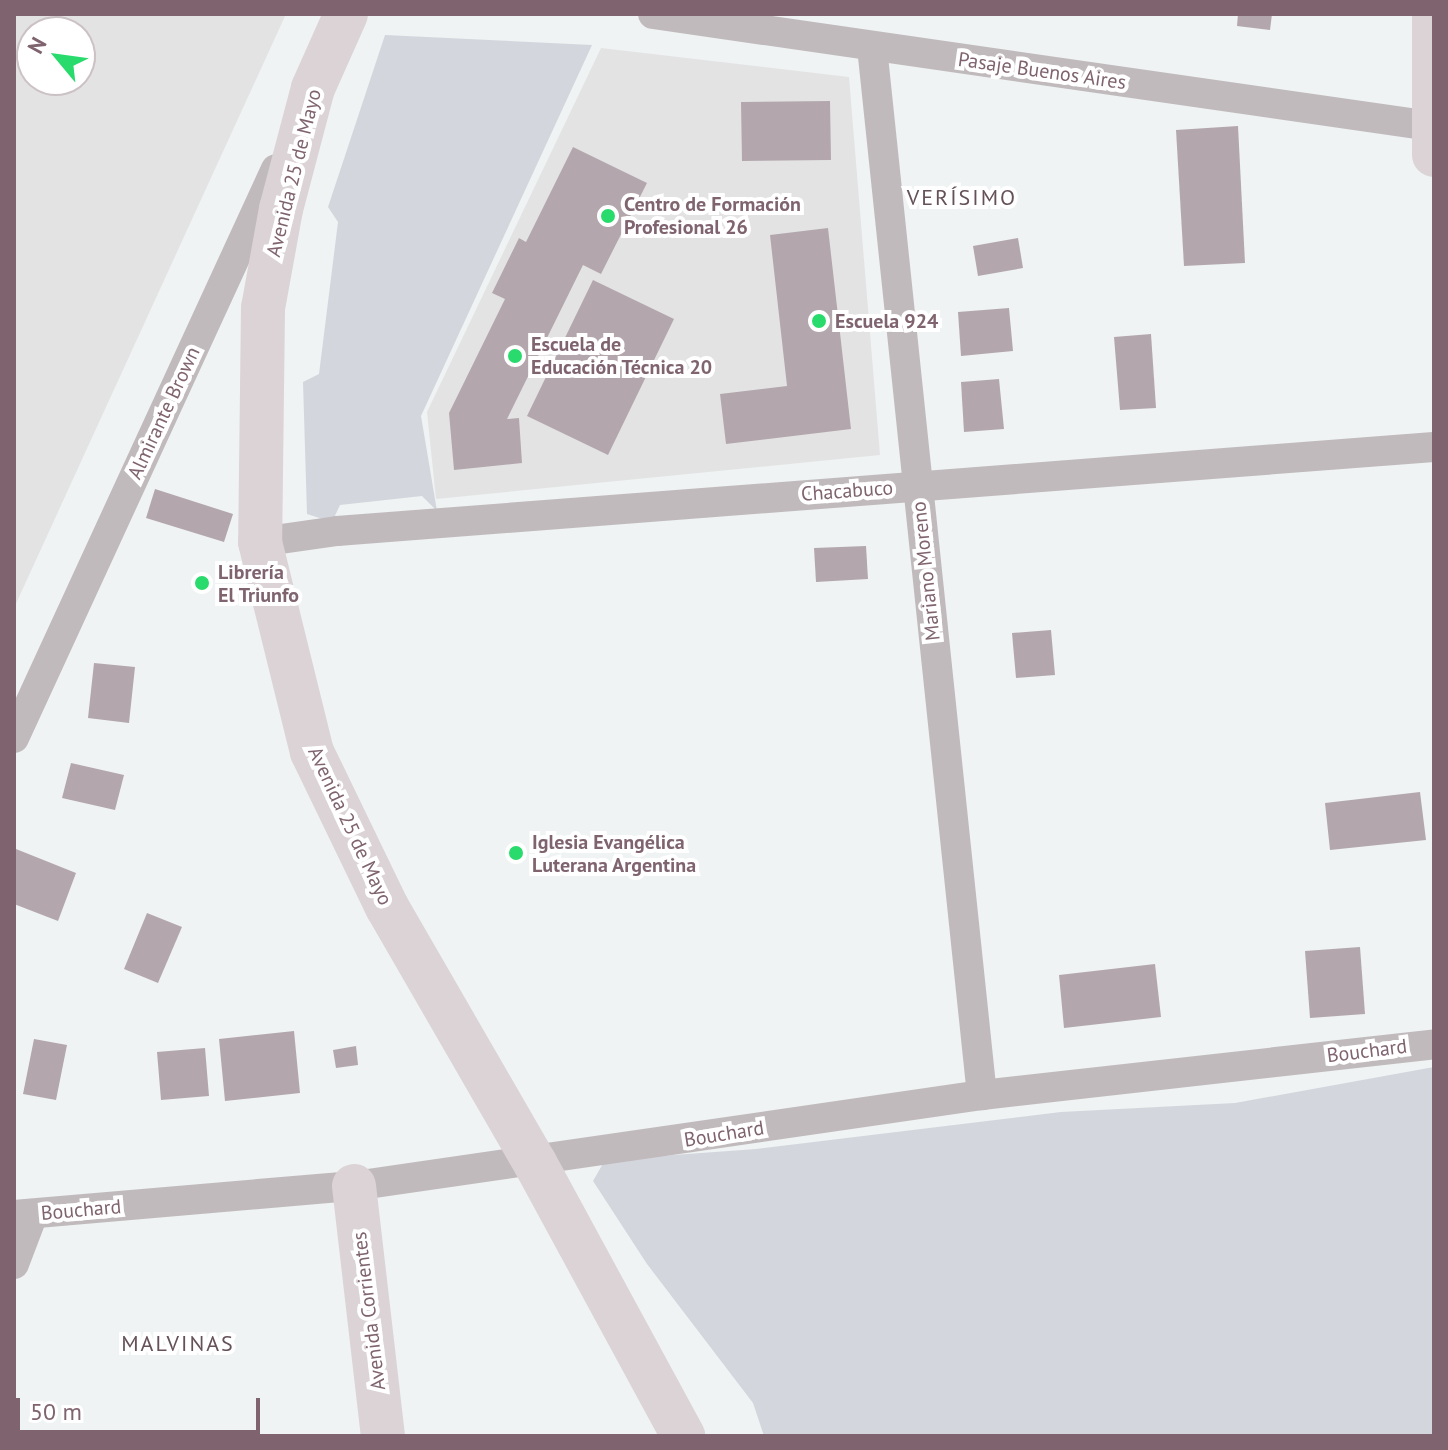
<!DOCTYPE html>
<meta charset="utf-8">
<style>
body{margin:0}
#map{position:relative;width:1448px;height:1450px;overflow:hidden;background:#eff3f3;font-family:"PT Sans",sans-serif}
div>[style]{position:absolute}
.built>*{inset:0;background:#e3e3e4}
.green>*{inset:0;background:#d4d6dd}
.building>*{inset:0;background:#b3a7ad}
.minor>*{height:30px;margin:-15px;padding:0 15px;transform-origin:15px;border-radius:15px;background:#c1babd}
.secondary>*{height:44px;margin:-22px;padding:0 22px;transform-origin:22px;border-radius:22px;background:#dbd3d6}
.dots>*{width:22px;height:22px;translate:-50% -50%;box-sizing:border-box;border:4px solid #fff;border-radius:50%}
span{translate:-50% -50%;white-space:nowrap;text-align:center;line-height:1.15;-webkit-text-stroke:8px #fff;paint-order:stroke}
.street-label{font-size:20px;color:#7f646f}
.poi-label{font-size:20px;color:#7f646f;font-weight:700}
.left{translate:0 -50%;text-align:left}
.neighbourhood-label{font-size:22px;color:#655159;letter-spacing:2px}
.frame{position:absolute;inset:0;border:16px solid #7f646f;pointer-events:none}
.north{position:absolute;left:16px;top:16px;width:80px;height:80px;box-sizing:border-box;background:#fff;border:2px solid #ccc1c5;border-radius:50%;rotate:299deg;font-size:22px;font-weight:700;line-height:32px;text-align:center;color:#7f646f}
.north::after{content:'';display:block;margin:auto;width:28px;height:36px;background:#28db6c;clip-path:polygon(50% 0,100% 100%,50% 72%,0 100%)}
.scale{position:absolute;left:16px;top:1398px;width:244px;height:36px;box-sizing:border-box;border:4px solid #7f646f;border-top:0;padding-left:10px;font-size:24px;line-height:28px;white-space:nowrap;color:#7f646f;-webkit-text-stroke:6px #fff;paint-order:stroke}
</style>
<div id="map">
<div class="built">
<div style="clip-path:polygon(evenodd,14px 14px,286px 14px,14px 608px,14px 14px,32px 32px,80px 32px,80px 80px,32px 80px,32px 32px)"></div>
<div style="clip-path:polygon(601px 48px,849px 77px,880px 455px,436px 499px,427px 412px)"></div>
</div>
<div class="green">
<div style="clip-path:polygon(385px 35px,592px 45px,421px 416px,437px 511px,422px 496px,340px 505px,332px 522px,307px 514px,303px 382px,319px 374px,338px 222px,328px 207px)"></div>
<div style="clip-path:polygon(1434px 1067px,1434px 1436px,764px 1436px,753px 1403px,647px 1264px,593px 1181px,605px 1160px,756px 1149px,1061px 1112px,1235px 1103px)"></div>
</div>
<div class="building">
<div style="clip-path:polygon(1238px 14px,1272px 14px,1270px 30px,1237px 26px)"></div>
<div style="clip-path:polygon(830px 101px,831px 160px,742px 161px,741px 102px)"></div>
<div style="clip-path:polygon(1238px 126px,1245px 263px,1184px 266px,1176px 130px)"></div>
<div style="clip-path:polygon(573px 147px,647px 183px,601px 274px,583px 265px,507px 419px,519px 418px,522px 463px,454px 470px,449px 413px,505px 299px,492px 293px,519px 238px,526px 242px)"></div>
<div style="clip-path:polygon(828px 228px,851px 429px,726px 444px,720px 394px,787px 386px,770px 235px)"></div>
<div style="clip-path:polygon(1018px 238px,1023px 268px,978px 276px,973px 246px)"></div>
<div style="clip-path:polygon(593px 280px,674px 319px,608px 455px,527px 416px)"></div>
<div style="clip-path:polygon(1009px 308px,1013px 351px,961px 356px,958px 312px)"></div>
<div style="clip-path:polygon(1151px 334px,1156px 408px,1120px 410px,1114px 337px)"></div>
<div style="clip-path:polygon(999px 379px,1004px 429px,964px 432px,961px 382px)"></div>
<div style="clip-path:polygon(155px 489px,233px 514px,224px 542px,146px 518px)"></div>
<div style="clip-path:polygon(866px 546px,868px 579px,816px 582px,814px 548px)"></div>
<div style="clip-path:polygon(1051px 630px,1055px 675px,1016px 678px,1012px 633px)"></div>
<div style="clip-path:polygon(94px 663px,135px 667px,129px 723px,88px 718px)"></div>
<div style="clip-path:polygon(71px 763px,124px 775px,115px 810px,62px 798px)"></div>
<div style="clip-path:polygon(1420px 792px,1426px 840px,1330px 850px,1325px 803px)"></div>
<div style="clip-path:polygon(16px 849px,76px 873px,58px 921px,14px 904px)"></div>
<div style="clip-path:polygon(147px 913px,182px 927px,158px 983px,124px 969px)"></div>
<div style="clip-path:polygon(1360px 947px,1365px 1014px,1310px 1018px,1305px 951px)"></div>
<div style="clip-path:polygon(1155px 964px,1161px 1017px,1064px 1028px,1059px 975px)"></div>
<div style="clip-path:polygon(294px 1031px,300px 1093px,225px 1101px,219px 1039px)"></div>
<div style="clip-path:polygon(34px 1039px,67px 1045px,56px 1100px,23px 1094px)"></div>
<div style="clip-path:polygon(356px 1046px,358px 1065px,336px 1068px,333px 1050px)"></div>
<div style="clip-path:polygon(205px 1048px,209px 1096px,161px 1100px,157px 1052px)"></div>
</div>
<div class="minor">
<div style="left:653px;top:14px;width:785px;rotate:8.2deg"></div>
<div style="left:872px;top:47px;width:1054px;rotate:84.01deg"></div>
<div style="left:260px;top:542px;width:78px;rotate:-8.1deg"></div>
<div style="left:337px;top:531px;width:1100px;rotate:-4.38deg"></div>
<div style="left:14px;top:738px;width:626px;rotate:-65.28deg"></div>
<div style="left:14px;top:1215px;width:341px;rotate:-4.9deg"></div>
<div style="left:354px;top:1186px;width:635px;rotate:-8.25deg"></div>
<div style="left:982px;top:1095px;width:455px;rotate:-6.4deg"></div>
<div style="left:14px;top:1264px;width:53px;rotate:-69.2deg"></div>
</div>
<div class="secondary">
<div style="left:346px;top:14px;width:81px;rotate:114deg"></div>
<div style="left:313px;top:88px;width:125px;rotate:104.8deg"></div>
<div style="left:281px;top:209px;width:101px;rotate:100.3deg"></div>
<div style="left:263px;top:308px;width:234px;rotate:90.7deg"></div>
<div style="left:260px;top:542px;width:216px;rotate:76.1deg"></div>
<div style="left:312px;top:752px;width:172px;rotate:64.2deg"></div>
<div style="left:387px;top:907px;width:296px;rotate:60deg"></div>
<div style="left:535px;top:1163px;width:311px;rotate:61.5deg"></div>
<div style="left:1434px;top:14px;width:141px;rotate:90deg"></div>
<div style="left:354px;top:1186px;width:252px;rotate:83.4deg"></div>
</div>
<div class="dots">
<div style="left:608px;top:216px;background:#28db6c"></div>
<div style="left:819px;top:321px;background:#28db6c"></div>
<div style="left:515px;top:356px;background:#28db6c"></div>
<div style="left:202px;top:583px;background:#28db6c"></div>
<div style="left:516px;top:853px;background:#28db6c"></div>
</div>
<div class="street-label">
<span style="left:1042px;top:71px;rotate:8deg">Pasaje Buenos Aires</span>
<span style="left:294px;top:173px;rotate:-76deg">Avenida 25 de Mayo</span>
<span style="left:164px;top:413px;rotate:-65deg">Almirante Brown</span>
<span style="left:847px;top:491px;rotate:-4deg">Chacabuco</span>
<span style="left:926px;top:571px;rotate:-96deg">Mariano Moreno</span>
<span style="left:350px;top:826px;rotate:65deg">Avenida 25 de Mayo</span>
<span style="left:1367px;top:1051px;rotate:-7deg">Bouchard</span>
<span style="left:724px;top:1134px;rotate:-9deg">Bouchard</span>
<span style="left:81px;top:1210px;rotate:-5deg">Bouchard</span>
<span style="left:369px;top:1311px;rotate:-97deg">Avenida Corrientes</span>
</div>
<div class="poi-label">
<span class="left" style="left:624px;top:216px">Centro de Formación<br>Profesional 26</span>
<span class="left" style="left:835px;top:321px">Escuela 924</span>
<span class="left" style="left:531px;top:356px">Escuela de<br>Educación Técnica 20</span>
<span class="left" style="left:218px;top:584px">Librería<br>El Triunfo</span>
<span class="left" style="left:532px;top:854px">Iglesia Evangélica<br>Luterana Argentina</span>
</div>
<div class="neighbourhood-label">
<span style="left:962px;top:198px">VERÍSIMO</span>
<span style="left:178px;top:1344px">MALVINAS</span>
</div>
<div class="frame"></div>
<div class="north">N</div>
<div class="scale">50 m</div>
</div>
